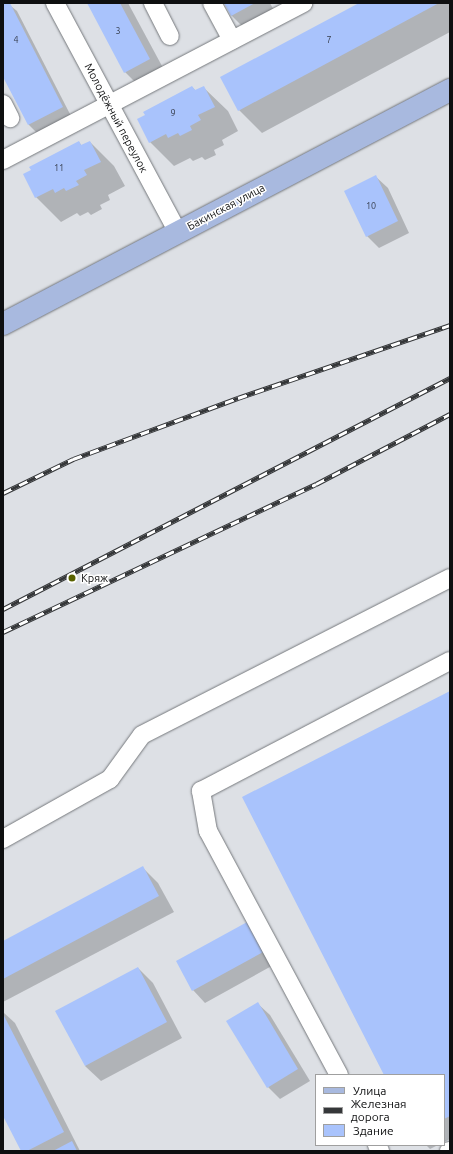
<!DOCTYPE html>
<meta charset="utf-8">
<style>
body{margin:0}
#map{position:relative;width:453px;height:1154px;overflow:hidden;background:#dde0e5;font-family:Ubuntu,sans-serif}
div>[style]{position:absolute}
.shadow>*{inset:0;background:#0003}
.building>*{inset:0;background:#a9c3fc}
.roads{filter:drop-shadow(0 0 1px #75787c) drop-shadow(0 0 1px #75787c)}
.minor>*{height:18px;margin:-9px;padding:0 9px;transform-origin:9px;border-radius:9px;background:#fff}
.major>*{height:22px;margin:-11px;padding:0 11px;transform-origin:11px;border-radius:11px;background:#a8b9df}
.rail>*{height:4.5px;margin-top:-2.25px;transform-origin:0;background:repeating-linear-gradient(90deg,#fff 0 9px,#353739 0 18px);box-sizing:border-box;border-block:1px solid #353739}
.dots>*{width:11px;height:11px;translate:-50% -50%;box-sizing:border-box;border:2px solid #fff;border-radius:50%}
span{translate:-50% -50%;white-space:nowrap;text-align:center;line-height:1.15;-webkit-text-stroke:3px #fff;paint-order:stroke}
.number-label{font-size:9px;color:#353c4b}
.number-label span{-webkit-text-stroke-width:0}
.street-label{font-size:11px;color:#0e0f10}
.poi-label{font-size:11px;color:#0e0f10}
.left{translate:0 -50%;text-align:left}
.frame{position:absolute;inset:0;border:4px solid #0e0f10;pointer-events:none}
.legend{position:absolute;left:315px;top:1074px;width:130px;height:72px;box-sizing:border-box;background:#fff;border:1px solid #9f9f9f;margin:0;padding:5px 7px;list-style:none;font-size:12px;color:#0e0f10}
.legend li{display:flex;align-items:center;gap:8px;height:20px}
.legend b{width:20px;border:1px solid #9f9f9f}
</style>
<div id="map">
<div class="shadow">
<div style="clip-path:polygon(7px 3px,17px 11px,71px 116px,37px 133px,29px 125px,3px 75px,3px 5px)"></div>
<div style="clip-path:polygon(88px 3px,128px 3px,169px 79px,145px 92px,125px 72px)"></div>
<div style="clip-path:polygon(225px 3px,270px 3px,279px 20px,251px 35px,231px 15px)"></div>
<div style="clip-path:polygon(361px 3px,450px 3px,450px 32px,262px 133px,239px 110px)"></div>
<div style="clip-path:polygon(192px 87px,196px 91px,203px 87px,228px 111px,238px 131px,222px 140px,224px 145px,214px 150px,216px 155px,205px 160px,202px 157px,193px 161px,190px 158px,174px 166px,150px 142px)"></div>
<div style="clip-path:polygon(79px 142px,82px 146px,90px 142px,114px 166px,125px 186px,108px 195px,110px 200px,100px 205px,102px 209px,91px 215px,88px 212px,80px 216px,77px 213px,61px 222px,36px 197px)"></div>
<div style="clip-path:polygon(375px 176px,388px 188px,409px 233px,379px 248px,367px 236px)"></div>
<div style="clip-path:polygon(450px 692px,450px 1139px,444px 1142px,444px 1075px,385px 1075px)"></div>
<div style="clip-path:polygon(143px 868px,158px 883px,174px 912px,3px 1002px,3px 942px)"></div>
<div style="clip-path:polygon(249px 922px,277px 963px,205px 1003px,193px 990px)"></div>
<div style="clip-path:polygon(138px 968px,153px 983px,182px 1038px,101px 1081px,85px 1066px)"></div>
<div style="clip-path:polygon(257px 1003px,270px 1015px,310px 1081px,280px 1099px,268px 1087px)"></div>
<div style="clip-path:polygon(3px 1012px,15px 1023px,80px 1151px,22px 1151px,3px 1114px)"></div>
<div style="clip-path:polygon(426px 1145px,438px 1145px,430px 1149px)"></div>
</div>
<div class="building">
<div style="clip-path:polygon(10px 3px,63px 107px,28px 125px,3px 77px,3px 4px)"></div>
<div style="clip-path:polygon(87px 3px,120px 3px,150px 59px,124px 73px)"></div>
<div style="clip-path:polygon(224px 3px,255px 3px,231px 16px)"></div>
<div style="clip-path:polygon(359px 3px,439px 3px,238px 111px,220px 77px)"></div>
<div style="clip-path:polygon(192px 86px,195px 90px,204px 86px,215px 107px,198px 115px,201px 120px,190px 126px,192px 130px,180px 136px,178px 133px,168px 138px,166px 134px,149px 143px,137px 119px,145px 115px,143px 112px)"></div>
<div style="clip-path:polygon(79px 141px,81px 145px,90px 141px,101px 162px,84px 170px,87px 175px,76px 181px,79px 185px,66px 191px,64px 188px,55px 193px,53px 189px,35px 198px,23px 174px,31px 170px,29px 167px)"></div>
<div style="clip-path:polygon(376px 175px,398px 221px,366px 237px,344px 191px)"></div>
<div style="clip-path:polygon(450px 691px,450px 1116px,444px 1119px,444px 1075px,384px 1075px,242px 797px)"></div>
<div style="clip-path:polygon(143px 866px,159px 896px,3px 979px,3px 941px)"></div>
<div style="clip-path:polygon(249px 921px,265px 951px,192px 991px,176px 961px)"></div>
<div style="clip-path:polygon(138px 967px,167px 1022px,85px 1066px,55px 1011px)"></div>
<div style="clip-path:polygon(258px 1002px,298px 1069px,267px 1088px,226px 1021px)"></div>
<div style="clip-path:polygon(3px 1014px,64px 1132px,27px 1151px,21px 1151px,3px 1116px)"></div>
<div style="clip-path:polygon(72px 1141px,77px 1151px,53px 1151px)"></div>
</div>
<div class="roads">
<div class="minor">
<div style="left:55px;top:3px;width:260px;rotate:61.8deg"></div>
<div style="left:153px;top:3px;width:37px;rotate:63deg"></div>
<div style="left:212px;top:3px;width:42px;rotate:61.6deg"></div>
<div style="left:3px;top:104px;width:16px;rotate:63deg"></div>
<div style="left:3px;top:160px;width:339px;rotate:-27.6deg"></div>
<div style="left:3px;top:839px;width:123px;rotate:-29.3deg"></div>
<div style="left:110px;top:779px;width:54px;rotate:-54deg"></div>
<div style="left:142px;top:735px;width:346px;rotate:-27deg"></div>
<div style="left:339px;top:1075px;width:277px;rotate:-118.2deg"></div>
<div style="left:208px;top:831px;width:41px;rotate:-99.9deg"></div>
<div style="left:201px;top:791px;width:281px;rotate:-27.6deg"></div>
<div style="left:377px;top:1145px;width:7px;rotate:63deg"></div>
<div style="left:449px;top:1151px;width:1px"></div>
</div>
<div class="major">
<div style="left:3px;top:324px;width:505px;rotate:-27.63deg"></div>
</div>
</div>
<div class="rail">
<div style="left:3px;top:493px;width:78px;rotate:-25.9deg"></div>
<div style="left:73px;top:459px;width:176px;rotate:-20.3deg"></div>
<div style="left:238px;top:398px;width:224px;rotate:-19deg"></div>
<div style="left:3px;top:609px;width:503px;rotate:-27.33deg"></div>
<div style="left:3px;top:632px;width:346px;rotate:-25.3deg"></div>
<div style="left:316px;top:484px;width:151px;rotate:-27.6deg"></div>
</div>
<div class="dots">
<div style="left:72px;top:578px;background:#596200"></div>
</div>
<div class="number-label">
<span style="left:118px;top:31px">3</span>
<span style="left:16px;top:40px">4</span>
<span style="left:329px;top:40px">7</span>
<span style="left:173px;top:113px">9</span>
<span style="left:59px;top:168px">11</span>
<span style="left:371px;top:206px">10</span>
</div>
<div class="street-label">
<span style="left:116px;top:118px;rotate:62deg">Молодёжный переулок</span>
<span style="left:226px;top:207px;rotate:-28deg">Бакинская улица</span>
</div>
<div class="poi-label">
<span class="left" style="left:81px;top:578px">Кряж</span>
</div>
<div class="frame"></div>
<ul class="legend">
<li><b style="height:5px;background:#a8b9df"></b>Улица</li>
<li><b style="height:5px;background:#353739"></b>Железная дорога</li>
<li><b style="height:11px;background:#a9c3fc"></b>Здание</li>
</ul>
</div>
